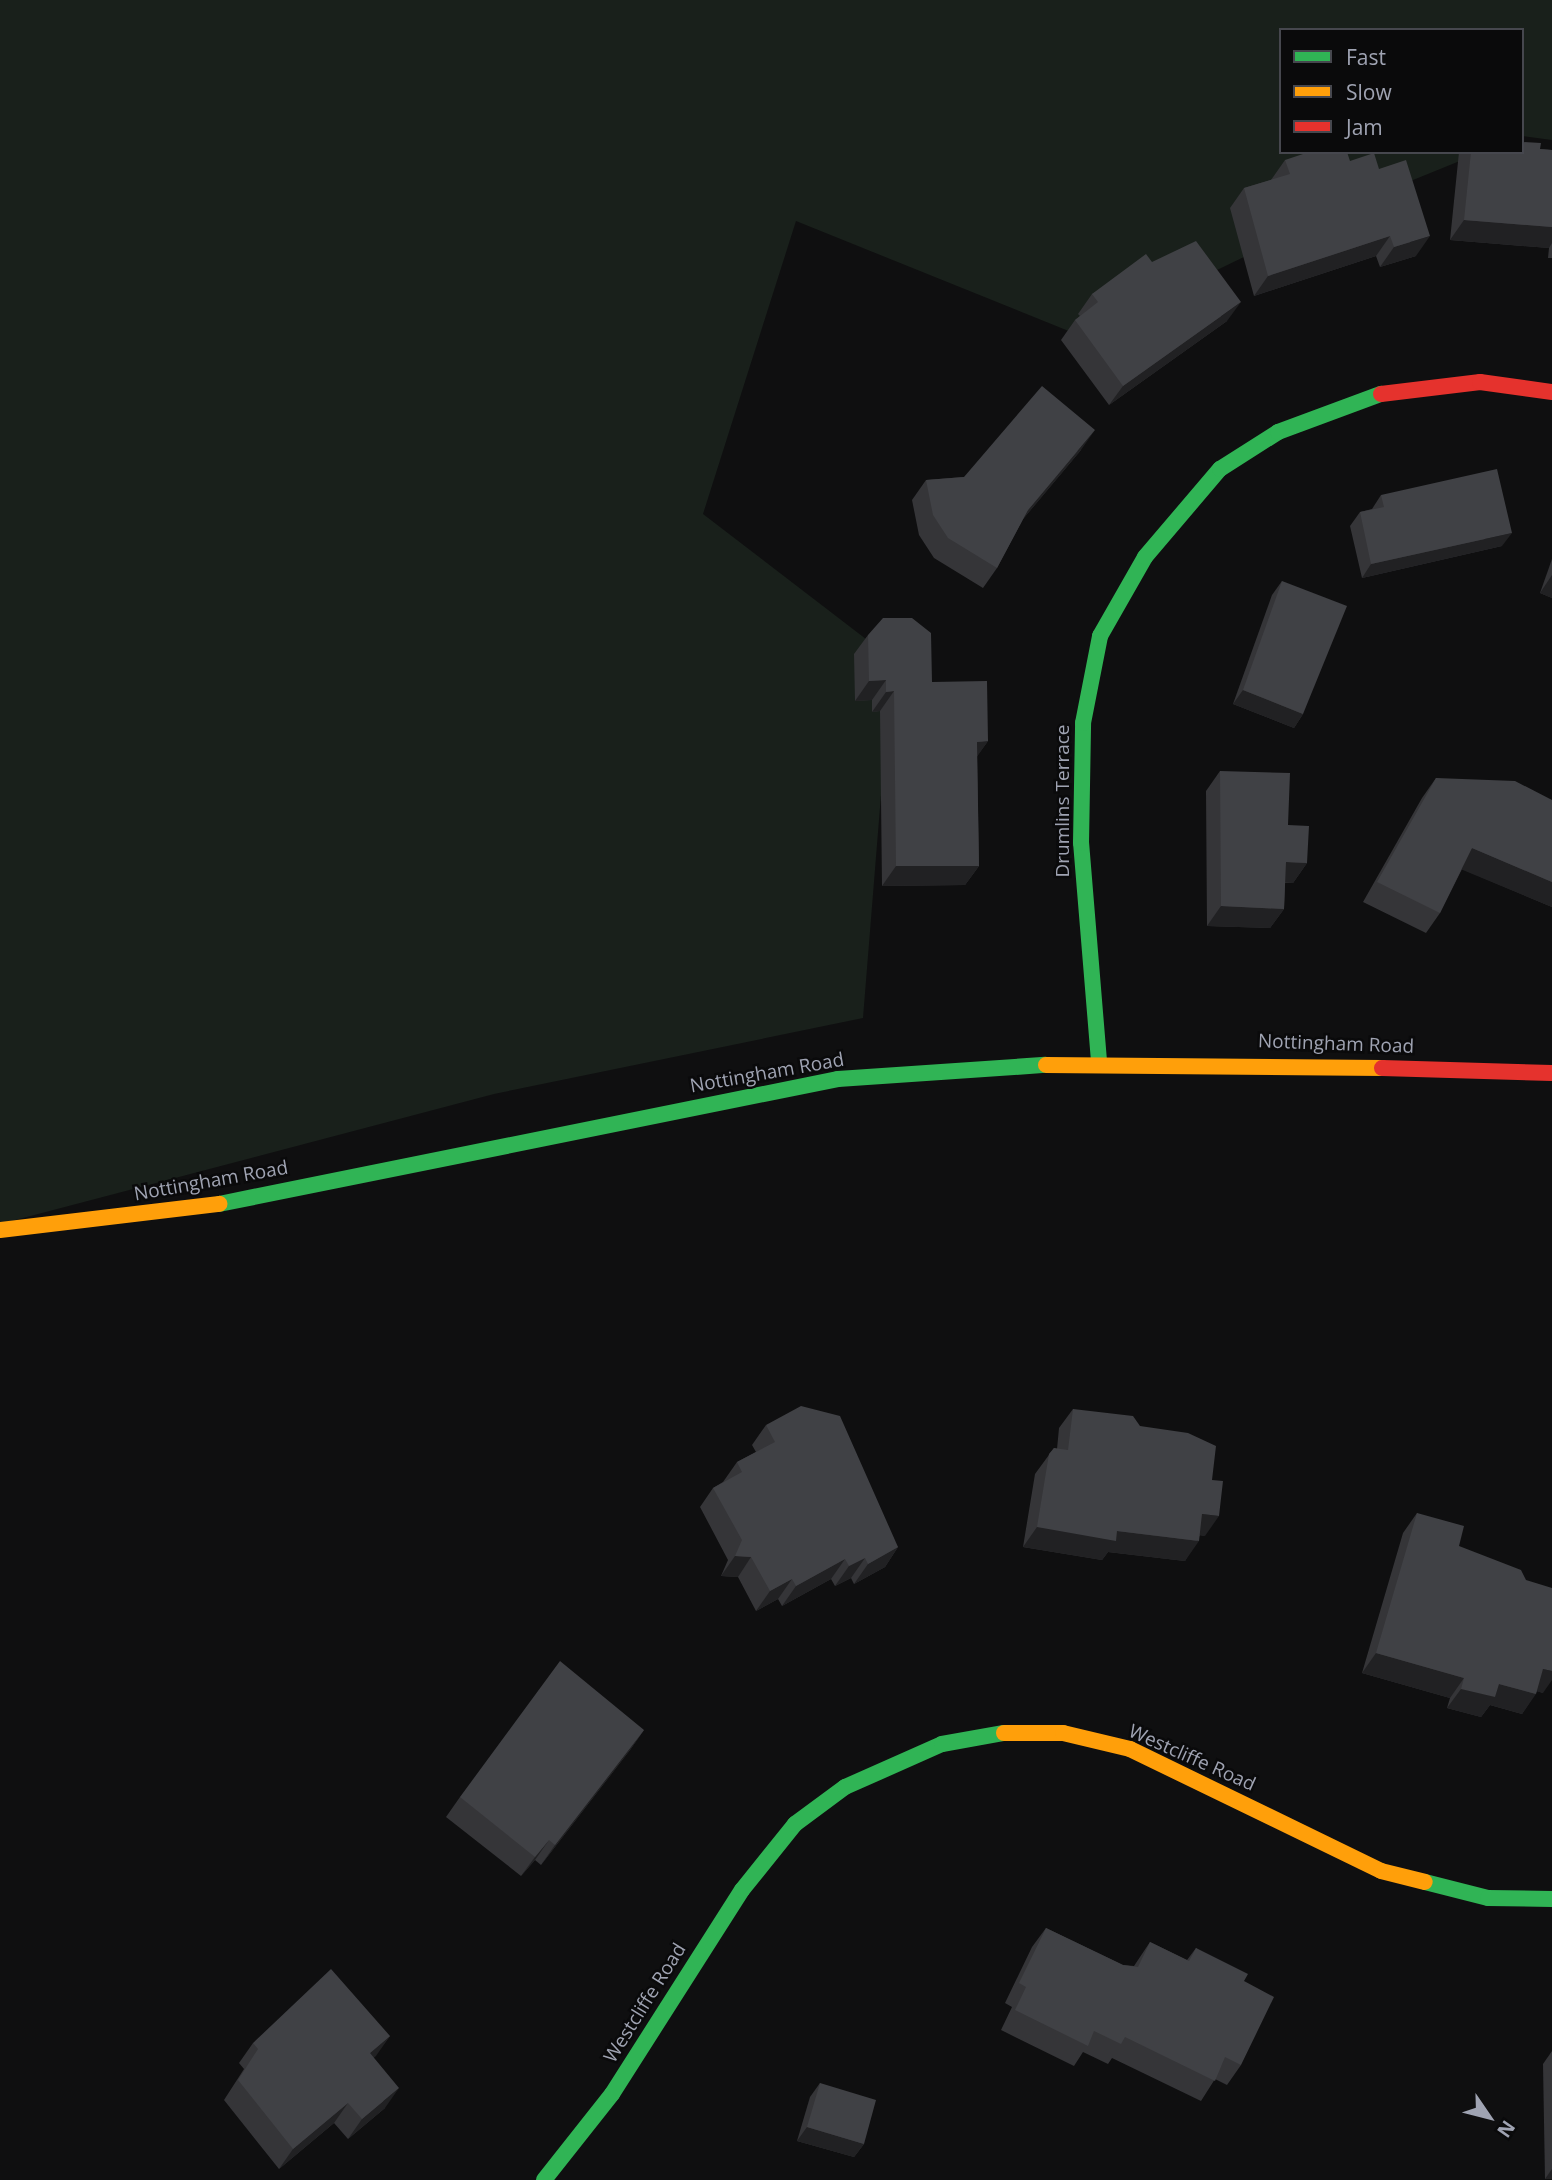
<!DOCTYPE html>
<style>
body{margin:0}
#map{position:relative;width:1552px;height:2180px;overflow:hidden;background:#0f0f10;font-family:"Open Sans",sans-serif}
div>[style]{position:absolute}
.green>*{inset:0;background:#19201b}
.fast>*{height:16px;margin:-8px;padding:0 8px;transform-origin:8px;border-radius:8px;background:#30b455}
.slow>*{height:16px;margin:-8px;padding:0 8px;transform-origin:8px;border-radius:8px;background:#ff9f0a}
.jam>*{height:16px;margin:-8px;padding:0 8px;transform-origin:8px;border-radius:8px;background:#e5322d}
.wall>*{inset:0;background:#353538}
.shaded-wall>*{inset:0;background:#212123}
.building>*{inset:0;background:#404145}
span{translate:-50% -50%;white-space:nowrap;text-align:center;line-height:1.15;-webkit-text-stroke:5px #0a0a0b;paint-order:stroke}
.street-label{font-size:19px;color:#9fa3b2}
.legend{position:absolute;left:1279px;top:28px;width:245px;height:126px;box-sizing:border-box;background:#0a0a0b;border:2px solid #46474e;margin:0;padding:9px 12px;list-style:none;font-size:21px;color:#9fa3b2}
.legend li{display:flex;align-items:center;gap:14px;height:35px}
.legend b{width:35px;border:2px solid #46474e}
.north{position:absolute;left:1454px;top:2082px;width:70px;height:70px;-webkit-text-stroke:5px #0a0a0b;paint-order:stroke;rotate:125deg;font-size:19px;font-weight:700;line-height:28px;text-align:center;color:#9fa3b2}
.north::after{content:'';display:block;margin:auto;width:24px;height:32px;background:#9fa3b2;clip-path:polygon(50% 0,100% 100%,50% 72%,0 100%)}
</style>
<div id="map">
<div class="green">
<div style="clip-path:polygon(0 0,1552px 0,1552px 140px,1522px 136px,1522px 30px,1281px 30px,1281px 152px,1482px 152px,1349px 206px,1081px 336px,796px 221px,703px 514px,892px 659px,863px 1018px,494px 1094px,0 1224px)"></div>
</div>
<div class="fast">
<div style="left:1099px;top:1061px;width:219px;rotate:-94.7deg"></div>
<div style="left:1081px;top:843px;width:120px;rotate:-89deg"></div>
<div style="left:1083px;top:723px;width:89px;rotate:-78.9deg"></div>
<div style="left:1100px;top:636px;width:91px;rotate:-60.3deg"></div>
<div style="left:1145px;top:557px;width:116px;rotate:-49.6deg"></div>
<div style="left:1220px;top:469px;width:69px;rotate:-32.5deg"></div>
<div style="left:1278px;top:432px;width:110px;rotate:-20.3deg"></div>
<div style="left:219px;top:1204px;width:631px;rotate:-11.42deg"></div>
<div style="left:838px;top:1079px;width:208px;rotate:-3.9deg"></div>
<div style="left:1425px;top:1882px;width:65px;rotate:14.3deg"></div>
<div style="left:1488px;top:1898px;width:64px;rotate:0.9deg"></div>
<div style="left:544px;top:2180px;width:110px;rotate:-51.7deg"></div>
<div style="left:612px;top:2094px;width:242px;rotate:-57.5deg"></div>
<div style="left:742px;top:1890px;width:85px;rotate:-51.2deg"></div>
<div style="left:795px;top:1824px;width:62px;rotate:-36.5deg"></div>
<div style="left:845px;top:1787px;width:106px;rotate:-23.9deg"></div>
<div style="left:942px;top:1744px;width:63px;rotate:-10.1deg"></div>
</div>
<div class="slow">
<div style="left:1046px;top:1065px;width:336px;rotate:0.5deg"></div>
<div style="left:0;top:1230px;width:221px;rotate:-6.8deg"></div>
<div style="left:1004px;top:1733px;width:59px"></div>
<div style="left:1063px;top:1733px;width:69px;rotate:13.4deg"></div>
<div style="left:1130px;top:1749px;width:279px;rotate:25.9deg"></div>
<div style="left:1381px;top:1871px;width:45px;rotate:14deg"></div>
</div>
<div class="jam">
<div style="left:1381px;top:394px;width:100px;rotate:-6.9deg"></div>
<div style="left:1480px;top:382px;width:73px;rotate:7.9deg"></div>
<div style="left:1382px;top:1068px;width:170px;rotate:1.7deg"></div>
</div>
<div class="wall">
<div style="clip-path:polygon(1540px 149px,1552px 150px,1552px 258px,1548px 258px,1549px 248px,1450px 240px,1459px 152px,1522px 152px)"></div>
<div style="clip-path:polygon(1285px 160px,1350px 161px,1379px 169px,1416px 256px,1380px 267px,1376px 256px,1254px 296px,1230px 208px,1244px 188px,1271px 180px)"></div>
<div style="clip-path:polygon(1152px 262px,1227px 321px,1109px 405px,1061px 340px,1075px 320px,1080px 316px,1078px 314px,1092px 294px)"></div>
<div style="clip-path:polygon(1081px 450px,1023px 519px,997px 568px,983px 588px,934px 558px,919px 535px,912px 500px,926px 480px,964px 477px)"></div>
<div style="clip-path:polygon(1381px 495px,1502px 546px,1362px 578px,1350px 526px,1360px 512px,1372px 509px)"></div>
<div style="clip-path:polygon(1552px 559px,1552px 598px,1540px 593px)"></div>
<div style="clip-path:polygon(1282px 581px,1303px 714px,1294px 728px,1233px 704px,1272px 595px)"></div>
<div style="clip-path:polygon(868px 635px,932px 682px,988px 741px,977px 756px,979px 866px,965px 885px,882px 886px,880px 711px,872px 712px,872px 700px,855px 701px,854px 654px)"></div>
<div style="clip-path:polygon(1220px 771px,1288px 825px,1307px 863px,1293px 883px,1285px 883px,1284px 909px,1270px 928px,1207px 926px,1206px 791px)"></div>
<div style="clip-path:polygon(1436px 778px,1552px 800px,1552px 907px,1462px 869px,1440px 913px,1426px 933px,1363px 902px,1422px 798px)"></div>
<div style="clip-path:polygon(1073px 1409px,1205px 1536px,1200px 1535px,1185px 1561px,1108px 1552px,1102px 1560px,1023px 1547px,1035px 1474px,1054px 1448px,1057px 1449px,1059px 1428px)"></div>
<div style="clip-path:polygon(766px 1425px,898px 1547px,885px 1567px,854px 1584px,851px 1578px,835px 1586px,831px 1579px,782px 1606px,778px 1599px,756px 1611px,738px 1577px,721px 1576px,728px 1560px,700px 1507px,713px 1488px,723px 1482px,737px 1462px,756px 1452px,752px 1445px)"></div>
<div style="clip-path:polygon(1417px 1513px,1459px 1546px,1543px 1693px,1537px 1691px,1522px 1714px,1490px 1705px,1481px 1717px,1447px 1708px,1450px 1698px,1362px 1673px,1403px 1533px)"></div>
<div style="clip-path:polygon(644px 1730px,630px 1750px,541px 1865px,535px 1860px,521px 1876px,446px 1817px,460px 1797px)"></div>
<div style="clip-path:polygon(1046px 1928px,1123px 1965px,1134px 1966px,1150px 1942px,1187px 1960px,1196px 1948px,1244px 1981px,1241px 2065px,1227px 2085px,1215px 2079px,1201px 2101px,1112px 2058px,1108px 2064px,1083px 2052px,1074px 2066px,1001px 2030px,1012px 2007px,1005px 2003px,1032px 1947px)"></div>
<div style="clip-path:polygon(390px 2036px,373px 2058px,385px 2108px,348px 2139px,334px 2123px,279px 2169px,224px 2100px,244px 2069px,239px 2063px,253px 2043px)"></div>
<div style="clip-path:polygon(1552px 2051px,1552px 2179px,1545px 2179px,1543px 2064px)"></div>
<div style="clip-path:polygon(820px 2083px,864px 2144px,854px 2157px,797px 2141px,810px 2097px)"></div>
</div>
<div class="shaded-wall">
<div style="clip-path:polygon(1464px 220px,1552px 227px,1552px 243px,1549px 248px,1450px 240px)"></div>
<div style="clip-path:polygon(1390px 236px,1376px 256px,1254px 296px,1268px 276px)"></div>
<div style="clip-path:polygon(1430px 236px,1416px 256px,1380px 267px,1394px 247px)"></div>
<div style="clip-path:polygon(1241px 302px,1227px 321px,1109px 405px,1123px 386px)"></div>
<div style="clip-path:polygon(1095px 430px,1081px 450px,1014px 530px,1028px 510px)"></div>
<div style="clip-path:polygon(1512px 533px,1502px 546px,1362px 578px,1371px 564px)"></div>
<div style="clip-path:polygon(1552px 575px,1552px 598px,1540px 593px)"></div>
<div style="clip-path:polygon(886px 680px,872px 700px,855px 701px,869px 681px)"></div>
<div style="clip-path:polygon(1243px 690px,1303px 714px,1294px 728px,1233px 704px)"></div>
<div style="clip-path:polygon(894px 691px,880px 711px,872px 712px,886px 692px)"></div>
<div style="clip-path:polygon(988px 741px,974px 761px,977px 742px)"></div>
<div style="clip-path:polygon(1472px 848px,1552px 882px,1552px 907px,1458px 868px)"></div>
<div style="clip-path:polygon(1286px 862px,1307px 863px,1293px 883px,1272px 882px)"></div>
<div style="clip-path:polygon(896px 866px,979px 866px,965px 885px,882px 886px)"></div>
<div style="clip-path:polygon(1221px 906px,1284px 909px,1270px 928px,1207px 926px)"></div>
<div style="clip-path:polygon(1202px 1514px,1219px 1516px,1205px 1536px,1189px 1534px)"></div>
<div style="clip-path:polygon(1037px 1527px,1117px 1531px,1199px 1541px,1185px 1561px,1108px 1552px,1102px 1560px,1023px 1547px)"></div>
<div style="clip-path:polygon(898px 1547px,885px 1567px,854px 1584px,868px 1564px)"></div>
<div style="clip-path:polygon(735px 1556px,751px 1557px,738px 1577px,721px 1576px)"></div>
<div style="clip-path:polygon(865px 1558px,851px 1578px,835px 1586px,849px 1566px)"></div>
<div style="clip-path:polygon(845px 1559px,831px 1579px,782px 1606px,796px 1586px)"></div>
<div style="clip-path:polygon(792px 1579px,778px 1599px,756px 1611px,770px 1591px)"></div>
<div style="clip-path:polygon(1376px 1653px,1464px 1678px,1450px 1698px,1362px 1673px)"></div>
<div style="clip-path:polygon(1543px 1669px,1552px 1671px,1552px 1680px,1543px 1693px,1529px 1689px)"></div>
<div style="clip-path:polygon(1499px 1684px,1536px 1694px,1522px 1714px,1490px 1705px,1481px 1717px,1447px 1708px,1461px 1689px)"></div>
<div style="clip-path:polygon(644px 1730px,630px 1750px,541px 1865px,555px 1845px)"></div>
<div style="clip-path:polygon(549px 1840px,535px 1860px,521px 1876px,535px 1857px)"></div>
<div style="clip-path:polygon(390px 2036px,376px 2056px,356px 2073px,370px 2053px)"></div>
<div style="clip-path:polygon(399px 2088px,385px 2108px,348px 2139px,362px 2119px)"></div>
<div style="clip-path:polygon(348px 2103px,334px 2123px,279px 2169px,293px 2149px)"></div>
<div style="clip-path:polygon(807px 2127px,864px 2144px,854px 2157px,797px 2141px)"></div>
<div style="clip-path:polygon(1552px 2169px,1552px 2179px,1545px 2179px)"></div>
</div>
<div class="building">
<div style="clip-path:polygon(1522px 142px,1541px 143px,1540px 149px,1552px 150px,1552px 227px,1464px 220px,1471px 152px,1522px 152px)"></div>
<div style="clip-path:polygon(1309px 152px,1347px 152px,1350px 161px,1374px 153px,1379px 169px,1406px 160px,1430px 236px,1394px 247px,1390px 236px,1268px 276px,1244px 188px,1290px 174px,1285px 160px)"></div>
<div style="clip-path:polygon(1196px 241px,1241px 302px,1123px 386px,1075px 320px,1098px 302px,1092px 294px,1146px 254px,1152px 262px)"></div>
<div style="clip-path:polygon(1042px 386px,1095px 430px,1028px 510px,997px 568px,948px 538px,933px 515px,926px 480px,964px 477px)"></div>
<div style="clip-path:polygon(1497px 469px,1512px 533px,1371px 564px,1360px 512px,1384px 507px,1381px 495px)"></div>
<div style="clip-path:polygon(1282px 581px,1347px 606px,1303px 714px,1243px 690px)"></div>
<div style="clip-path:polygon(883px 618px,912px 618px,931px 633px,932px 682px,987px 681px,988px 741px,977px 742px,979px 866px,896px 866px,894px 691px,886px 692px,886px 680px,869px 681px,868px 635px)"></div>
<div style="clip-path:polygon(1220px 771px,1290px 773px,1288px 825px,1309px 826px,1307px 863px,1286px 862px,1284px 909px,1221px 906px)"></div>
<div style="clip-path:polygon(1436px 778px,1515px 781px,1552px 800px,1552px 882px,1472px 848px,1440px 913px,1377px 882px)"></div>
<div style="clip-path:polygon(801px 1406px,840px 1416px,898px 1547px,868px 1564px,865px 1558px,849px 1566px,845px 1559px,796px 1586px,792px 1579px,770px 1591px,751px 1557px,735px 1556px,742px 1540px,713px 1488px,742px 1472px,737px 1462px,775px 1442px,766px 1425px)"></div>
<div style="clip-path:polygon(1073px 1409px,1133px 1416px,1140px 1426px,1188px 1433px,1216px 1446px,1212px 1480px,1223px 1481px,1219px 1516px,1202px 1514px,1199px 1541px,1117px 1531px,1116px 1541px,1037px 1527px,1049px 1454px,1054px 1448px,1068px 1450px)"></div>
<div style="clip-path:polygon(1417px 1513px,1464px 1526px,1459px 1546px,1521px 1570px,1526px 1580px,1552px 1588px,1552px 1671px,1543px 1669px,1536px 1694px,1499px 1684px,1495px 1697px,1461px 1689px,1464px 1678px,1376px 1653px)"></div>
<div style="clip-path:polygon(560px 1661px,644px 1730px,555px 1845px,549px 1840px,535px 1857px,460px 1797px)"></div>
<div style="clip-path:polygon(1046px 1928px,1123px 1965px,1138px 1967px,1150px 1942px,1189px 1961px,1196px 1948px,1248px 1974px,1244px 1981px,1274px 1997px,1241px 2065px,1225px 2057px,1215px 2081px,1125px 2037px,1121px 2044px,1094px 2031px,1088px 2046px,1015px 2010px,1026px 1987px,1019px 1983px)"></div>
<div style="clip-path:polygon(331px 1969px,390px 2036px,370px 2053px,399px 2088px,362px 2119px,348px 2103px,293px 2149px,238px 2080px,258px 2049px,253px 2043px)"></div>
<div style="clip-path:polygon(820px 2083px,876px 2100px,864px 2144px,807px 2127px)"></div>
</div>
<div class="street-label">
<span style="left:1063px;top:801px;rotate:-90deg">Drumlins Terrace</span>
<span style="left:1336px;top:1044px;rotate:2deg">Nottingham Road</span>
<span style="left:767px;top:1073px;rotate:-10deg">Nottingham Road</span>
<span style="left:211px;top:1181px;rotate:-10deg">Nottingham Road</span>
<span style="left:1192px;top:1758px;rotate:24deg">Westcliffe Road</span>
<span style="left:645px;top:2003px;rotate:-58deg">Westcliffe Road</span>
</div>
<ul class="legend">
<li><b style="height:9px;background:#30b455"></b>Fast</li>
<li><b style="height:9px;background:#ff9f0a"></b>Slow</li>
<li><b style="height:9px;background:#e5322d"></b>Jam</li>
</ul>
<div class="north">N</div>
</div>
